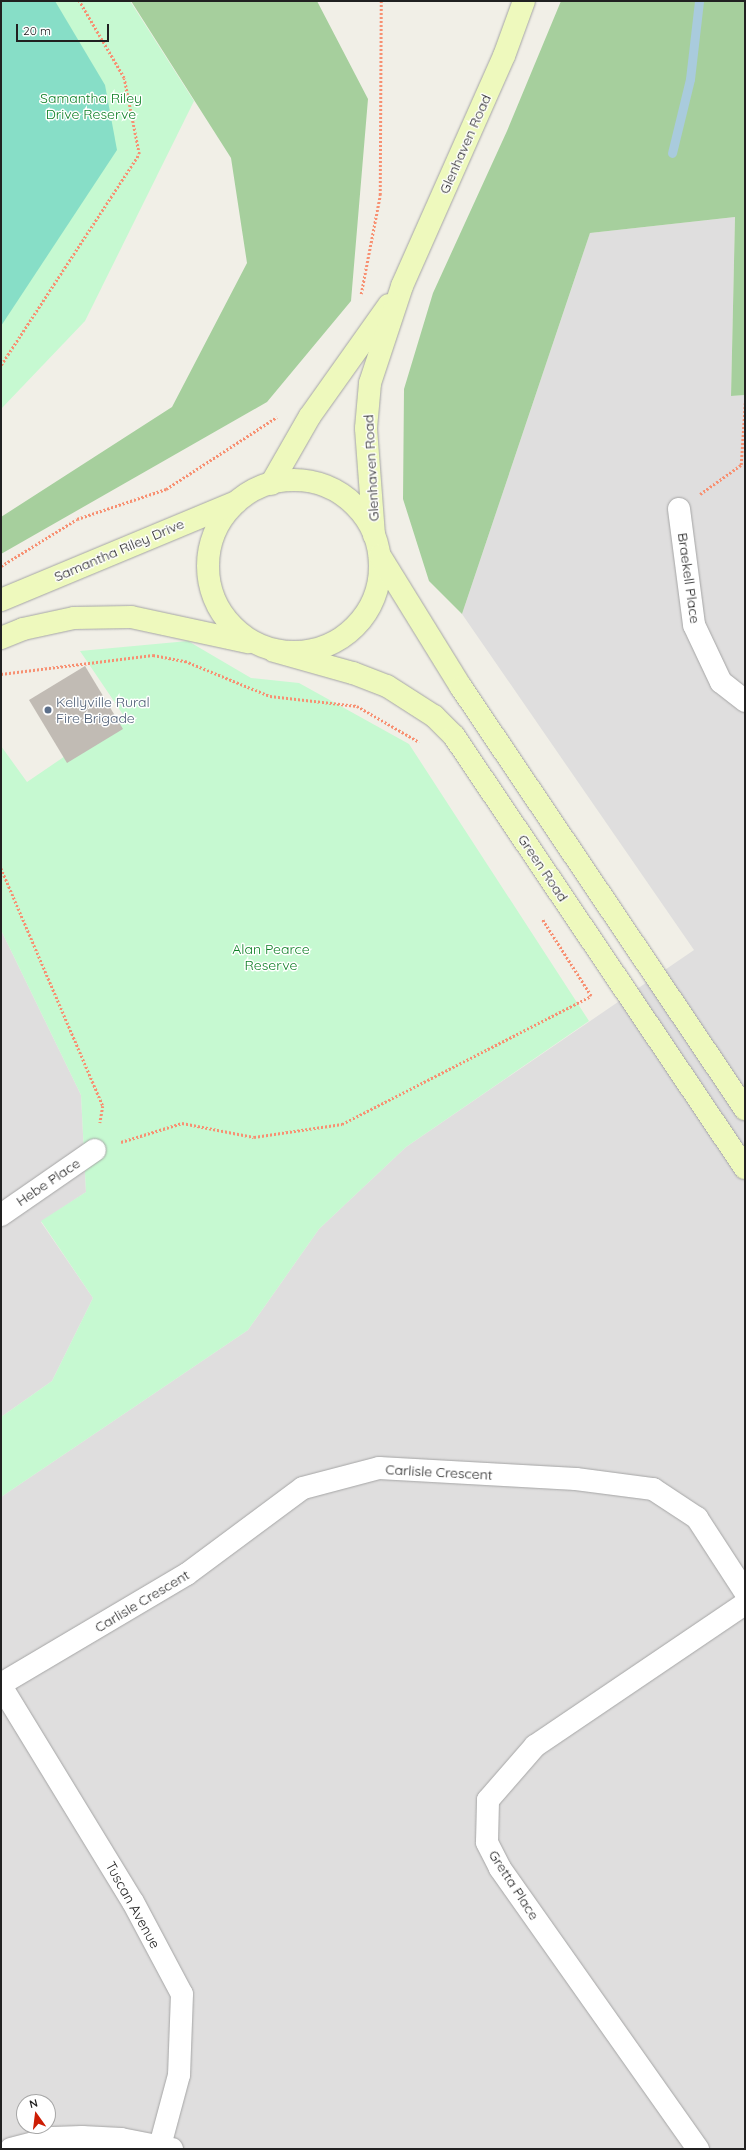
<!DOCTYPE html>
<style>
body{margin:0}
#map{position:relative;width:746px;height:2150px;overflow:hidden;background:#f1efe7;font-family:Quicksand,sans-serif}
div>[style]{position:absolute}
.residential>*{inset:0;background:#dfdede}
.forest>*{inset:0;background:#a6cf9d}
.park>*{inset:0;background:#c6f9d1}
.pitch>*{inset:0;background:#87dec7}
.stream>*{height:9px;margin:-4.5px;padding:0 4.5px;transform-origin:4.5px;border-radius:4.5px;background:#a9cbdd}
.building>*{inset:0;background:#c1bbb4}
.path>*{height:2.5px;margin-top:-1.25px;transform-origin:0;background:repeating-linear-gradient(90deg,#f79072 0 2px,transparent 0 4px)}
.roads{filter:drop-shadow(0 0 1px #a5a5a5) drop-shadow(0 0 1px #a5a5a5)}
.minor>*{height:22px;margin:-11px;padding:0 11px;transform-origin:11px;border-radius:11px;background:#fff}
.tertiary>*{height:22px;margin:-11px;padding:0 11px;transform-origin:11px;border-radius:11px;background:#fff}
.secondary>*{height:22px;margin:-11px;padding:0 11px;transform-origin:11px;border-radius:11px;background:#eef9bd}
.secondary>.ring{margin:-11px;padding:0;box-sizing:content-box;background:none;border:22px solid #eef9bd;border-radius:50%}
.dots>*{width:11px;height:11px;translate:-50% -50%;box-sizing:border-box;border:2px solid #fff;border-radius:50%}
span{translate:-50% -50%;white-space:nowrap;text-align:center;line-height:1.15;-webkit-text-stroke:3px #fff;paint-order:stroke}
.park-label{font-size:14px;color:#0e7f25}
.street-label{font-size:14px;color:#212121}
.service-label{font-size:14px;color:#4e5e75}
.left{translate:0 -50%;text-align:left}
.frame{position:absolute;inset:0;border:2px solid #212121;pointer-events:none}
.north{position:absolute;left:16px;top:2094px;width:40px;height:40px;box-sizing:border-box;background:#fff;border:1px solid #a6a6a6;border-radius:50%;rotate:346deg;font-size:11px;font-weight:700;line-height:16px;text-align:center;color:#212121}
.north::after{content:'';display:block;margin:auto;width:14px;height:18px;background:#cd1d04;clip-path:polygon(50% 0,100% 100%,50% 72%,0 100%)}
.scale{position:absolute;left:16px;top:24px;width:93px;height:18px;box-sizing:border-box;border:2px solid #212121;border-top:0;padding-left:5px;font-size:12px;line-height:14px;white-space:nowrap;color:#212121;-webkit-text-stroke:3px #fff;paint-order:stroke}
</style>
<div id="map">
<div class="residential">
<div style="clip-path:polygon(evenodd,735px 217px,731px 396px,745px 395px,745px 2149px,1px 2149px,1px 1497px,248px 1330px,319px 1229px,406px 1147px,694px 950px,462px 614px,590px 233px,735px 217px,24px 2102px,48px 2102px,48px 2126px,24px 2126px,24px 2102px)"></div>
<div style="clip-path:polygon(1px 930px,81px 1095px,86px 1192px,41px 1222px,93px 1298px,52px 1381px,1px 1417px)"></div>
</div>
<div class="forest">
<div style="clip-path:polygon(131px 1px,317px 1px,368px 99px,351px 301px,267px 402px,1px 554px,1px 517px,172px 407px,247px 263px,231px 158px)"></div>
<div style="clip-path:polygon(561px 1px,745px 1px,745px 395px,731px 396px,735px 217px,590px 233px,462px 614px,429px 581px,403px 499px,404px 389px,433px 293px,507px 131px)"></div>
</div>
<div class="park">
<div style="clip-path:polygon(1px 1px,130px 1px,194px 101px,85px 321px,1px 409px)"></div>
<div style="clip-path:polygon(188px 641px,251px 678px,299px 683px,409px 744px,589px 1021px,406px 1147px,319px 1229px,248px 1330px,1px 1497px,1px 1417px,52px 1381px,93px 1298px,41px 1221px,86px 1192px,81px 1095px,1px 930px,1px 746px,27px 782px,124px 716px,80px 651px)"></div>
</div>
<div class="pitch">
<div style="clip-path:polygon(1px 1px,55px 1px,105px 85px,117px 150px,1px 326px)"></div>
</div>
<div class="stream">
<div style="left:672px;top:153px;width:76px;rotate:-76.3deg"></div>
<div style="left:690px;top:79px;width:79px;rotate:-83.4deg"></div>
</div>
<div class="building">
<div style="clip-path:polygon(85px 666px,123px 729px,67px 763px,29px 700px)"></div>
</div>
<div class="path">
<div style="left:361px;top:294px;width:101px;rotate:-79.1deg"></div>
<div style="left:380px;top:195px;width:194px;rotate:-89.7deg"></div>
<div style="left:1px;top:365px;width:252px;rotate:-56.8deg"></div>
<div style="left:139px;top:154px;width:77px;rotate:-101.2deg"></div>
<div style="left:124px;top:78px;width:89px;rotate:-120.3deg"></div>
<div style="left:700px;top:494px;width:50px;rotate:-35.3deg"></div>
<div style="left:741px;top:465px;width:62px;rotate:-86.3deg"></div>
<div style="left:1px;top:566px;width:89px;rotate:-31.7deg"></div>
<div style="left:77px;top:519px;width:94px;rotate:-18.6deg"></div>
<div style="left:166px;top:489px;width:132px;rotate:-33deg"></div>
<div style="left:1px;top:674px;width:153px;rotate:-7.1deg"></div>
<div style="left:153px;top:655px;width:33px;rotate:11deg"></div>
<div style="left:185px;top:661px;width:92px;rotate:22.4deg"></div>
<div style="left:270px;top:696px;width:88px;rotate:6.6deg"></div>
<div style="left:357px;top:706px;width:72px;rotate:30.1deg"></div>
<div style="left:1px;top:868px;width:259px;rotate:66.8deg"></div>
<div style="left:103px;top:1106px;width:17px;rotate:100deg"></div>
<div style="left:121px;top:1142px;width:64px;rotate:-17.3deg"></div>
<div style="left:182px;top:1123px;width:73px;rotate:11deg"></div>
<div style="left:254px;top:1137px;width:89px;rotate:-8.4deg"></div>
<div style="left:342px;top:1124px;width:280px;rotate:-27.2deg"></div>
<div style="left:591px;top:996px;width:91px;rotate:-122.5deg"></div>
</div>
<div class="roads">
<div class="minor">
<div style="left:679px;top:509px;width:117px;rotate:82.6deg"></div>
<div style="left:694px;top:625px;width:63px;rotate:64.7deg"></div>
<div style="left:721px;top:682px;width:31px;rotate:38deg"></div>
<div style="left:1px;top:1215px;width:114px;rotate:-34.7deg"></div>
<div style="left:1px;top:1684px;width:216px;rotate:-30.6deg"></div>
<div style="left:187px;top:1574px;width:144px;rotate:-36.6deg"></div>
<div style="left:303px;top:1488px;width:79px;rotate:-14.7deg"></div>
<div style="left:379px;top:1468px;width:197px;rotate:3.2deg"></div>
<div style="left:576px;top:1479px;width:78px;rotate:7.4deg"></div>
<div style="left:653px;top:1489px;width:53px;rotate:33.4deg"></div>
<div style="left:697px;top:1518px;width:88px;rotate:57deg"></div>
<div style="left:1px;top:1686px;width:253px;rotate:58.6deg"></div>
<div style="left:133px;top:1902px;width:104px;rotate:62deg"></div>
<div style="left:182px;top:1994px;width:81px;rotate:92.1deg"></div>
<div style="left:179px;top:2075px;width:73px;rotate:105deg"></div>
<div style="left:698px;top:2149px;width:344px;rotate:-125.2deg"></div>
<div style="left:500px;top:1868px;width:29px;rotate:-117deg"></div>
<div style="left:487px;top:1842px;width:42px;rotate:-88.6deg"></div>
<div style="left:488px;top:1800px;width:72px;rotate:-49deg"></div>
<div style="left:535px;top:1746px;width:254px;rotate:-34.1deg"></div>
</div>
<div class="tertiary">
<div style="left:11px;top:2149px;width:43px;rotate:-14.7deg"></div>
<div style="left:53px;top:2138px;width:29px;rotate:-2deg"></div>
<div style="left:82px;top:2137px;width:39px;rotate:3deg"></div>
<div style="left:121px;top:2139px;width:52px;rotate:11.1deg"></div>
</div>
<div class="secondary">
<div class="ring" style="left:208px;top:480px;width:150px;height:150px"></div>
<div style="left:271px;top:484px;width:78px;rotate:-60.2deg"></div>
<div style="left:310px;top:416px;width:136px;rotate:-54.6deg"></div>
<div style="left:374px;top:535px;width:107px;rotate:-94.3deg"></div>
<div style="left:366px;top:428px;width:45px;rotate:-84.9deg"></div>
<div style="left:370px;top:383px;width:102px;rotate:-71.7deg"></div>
<div style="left:402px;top:286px;width:252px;rotate:-66.1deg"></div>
<div style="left:504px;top:56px;width:59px;rotate:-70deg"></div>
<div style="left:380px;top:556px;width:154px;rotate:58.3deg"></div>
<div style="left:461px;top:687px;width:509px;rotate:56.06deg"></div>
<div style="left:1px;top:600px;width:255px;rotate:-22.6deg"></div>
<div style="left:1px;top:638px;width:24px;rotate:-22deg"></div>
<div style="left:23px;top:629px;width:52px;rotate:-12.2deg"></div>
<div style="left:74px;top:618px;width:57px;rotate:-1deg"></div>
<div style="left:131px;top:617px;width:120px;rotate:12.1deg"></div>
<div style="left:274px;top:651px;width:82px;rotate:15.6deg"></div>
<div style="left:353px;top:673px;width:36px;rotate:21deg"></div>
<div style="left:387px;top:686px;width:56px;rotate:32.6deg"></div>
<div style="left:434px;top:716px;width:28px;rotate:45deg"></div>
<div style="left:454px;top:736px;width:521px;rotate:56.04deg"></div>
</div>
</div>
<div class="dots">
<div style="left:48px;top:710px;background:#5c6f8a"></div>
</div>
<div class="park-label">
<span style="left:91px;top:106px">Samantha Riley<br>Drive Reserve</span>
<span style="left:271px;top:957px">Alan Pearce<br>Reserve</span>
</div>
<div class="street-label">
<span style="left:465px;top:144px;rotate:-66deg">Glenhaven Road</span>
<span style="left:371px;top:468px;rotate:-93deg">Glenhaven Road</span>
<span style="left:119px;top:550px;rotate:-23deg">Samantha Riley Drive</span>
<span style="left:689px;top:578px;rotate:82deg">Braekell Place</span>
<span style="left:543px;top:868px;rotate:56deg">Green Road</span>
<span style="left:48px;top:1182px;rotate:-34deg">Hebe Place</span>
<span style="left:439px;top:1472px;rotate:3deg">Carlisle Crescent</span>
<span style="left:142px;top:1601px;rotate:-31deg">Carlisle Crescent</span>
<span style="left:514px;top:1885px;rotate:57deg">Gretta Place</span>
<span style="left:133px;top:1905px;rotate:61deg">Tuscan Avenue</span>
</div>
<div class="service-label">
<span class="left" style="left:56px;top:710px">Kellyville Rural<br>Fire Brigade</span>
</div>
<div class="frame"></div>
<div class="north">N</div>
<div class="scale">20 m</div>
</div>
